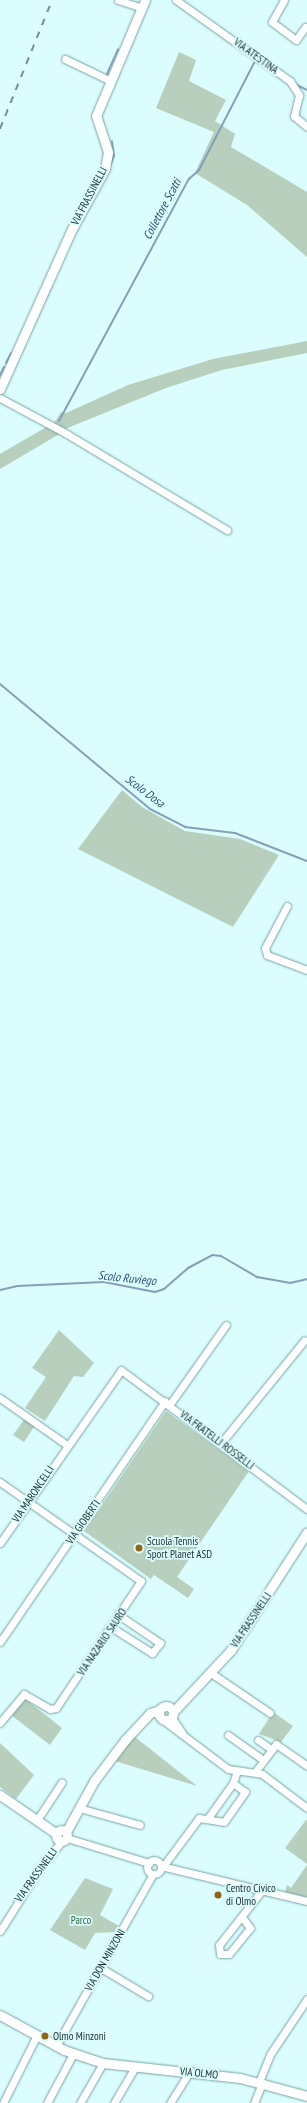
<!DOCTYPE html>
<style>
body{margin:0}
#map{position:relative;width:307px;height:2103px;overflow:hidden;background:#dbfdfe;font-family:"PT Sans Narrow",sans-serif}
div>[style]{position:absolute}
.green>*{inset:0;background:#b7cfbc}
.stream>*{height:2px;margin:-1px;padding:0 1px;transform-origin:1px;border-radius:1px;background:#869fb9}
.roads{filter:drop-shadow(0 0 1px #7aa1a3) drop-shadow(0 0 1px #7aa1a3)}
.minor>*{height:7px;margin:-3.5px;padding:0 3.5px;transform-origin:3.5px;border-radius:3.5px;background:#fff}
.minor>.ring{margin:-3.5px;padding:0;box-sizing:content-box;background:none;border:7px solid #fff;border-radius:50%}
.tertiary>*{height:9px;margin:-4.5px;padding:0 4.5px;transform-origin:4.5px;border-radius:4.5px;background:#fff}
.tertiary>.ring{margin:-4.5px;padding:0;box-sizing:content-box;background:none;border:9px solid #fff;border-radius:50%}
.rail>*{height:2px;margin-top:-1px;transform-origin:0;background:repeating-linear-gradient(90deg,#768f90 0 7px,transparent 0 14px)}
.dots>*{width:11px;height:11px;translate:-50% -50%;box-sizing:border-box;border:2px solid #dbfdfe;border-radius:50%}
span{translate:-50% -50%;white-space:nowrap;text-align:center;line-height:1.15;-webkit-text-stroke:3.5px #dbfdfe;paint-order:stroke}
.street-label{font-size:11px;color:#203132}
.poi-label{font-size:11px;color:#203132}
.left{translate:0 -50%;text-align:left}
.park-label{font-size:11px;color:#346441}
.water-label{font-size:12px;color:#295076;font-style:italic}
</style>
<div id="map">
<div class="green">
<div style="clip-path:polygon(179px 52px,196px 60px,189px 81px,226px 100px,215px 121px,235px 134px,231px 147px,307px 192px,307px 257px,247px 205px,195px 173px,214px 132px,156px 108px)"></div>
<div style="clip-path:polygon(307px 341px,307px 353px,222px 370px,166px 388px,65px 429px,54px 423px,61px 412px,66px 413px,128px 385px,213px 359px)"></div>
<div style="clip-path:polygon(48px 426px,61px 433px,0 469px,0 454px)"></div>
<div style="clip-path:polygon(122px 790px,142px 807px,185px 831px,240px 839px,279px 855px,233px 927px,78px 849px)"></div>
<div style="clip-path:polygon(59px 1330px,94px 1363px,83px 1377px,74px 1376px,45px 1421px,25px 1408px,46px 1377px,32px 1368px)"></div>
<div style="clip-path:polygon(166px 1411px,249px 1471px,177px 1577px,194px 1589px,188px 1598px,154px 1575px,151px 1579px,84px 1531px)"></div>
<div style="clip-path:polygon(26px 1417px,36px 1424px,24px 1442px,13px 1435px)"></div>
<div style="clip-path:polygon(24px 1698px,62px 1728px,50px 1745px,11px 1715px)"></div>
<div style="clip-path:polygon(273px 1712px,293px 1726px,281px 1742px,259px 1734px)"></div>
<div style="clip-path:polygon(135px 1737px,197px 1786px,115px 1761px)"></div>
<div style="clip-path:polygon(0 1743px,34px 1775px,16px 1799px,0 1787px)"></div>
<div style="clip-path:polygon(306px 1820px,307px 1820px,307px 1864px,285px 1848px)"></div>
<div style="clip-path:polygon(307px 1865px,307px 1898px,285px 1892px,287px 1885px,291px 1888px)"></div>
<div style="clip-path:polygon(85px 1878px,113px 1889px,100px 1915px,119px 1926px,115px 1932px,95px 1933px,85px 1950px,50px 1930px)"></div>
</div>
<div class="stream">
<div style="left:107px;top:74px;width:27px;rotate:-66deg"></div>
<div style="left:295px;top:84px;width:13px;rotate:27deg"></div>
<div style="left:110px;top:166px;width:11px;rotate:-68deg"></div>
<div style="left:114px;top:156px;width:15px;rotate:-98deg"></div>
<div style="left:86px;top:193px;width:16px;rotate:-60deg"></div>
<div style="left:70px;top:223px;width:24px;rotate:-62deg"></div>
<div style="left:31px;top:330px;width:47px;rotate:-65.1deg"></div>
<div style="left:6px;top:363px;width:11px;rotate:-63deg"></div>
<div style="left:0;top:375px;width:9px;rotate:-63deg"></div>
<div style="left:59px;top:421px;width:275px;rotate:-61.8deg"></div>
<div style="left:189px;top:179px;width:13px;rotate:-42deg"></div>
<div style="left:199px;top:170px;width:123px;rotate:-62.8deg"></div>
<div style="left:255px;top:61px;width:4px;rotate:34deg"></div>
<div style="left:0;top:684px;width:195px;rotate:39.8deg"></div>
<div style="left:150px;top:809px;width:39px;rotate:27deg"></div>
<div style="left:185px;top:827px;width:50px;rotate:6.8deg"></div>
<div style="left:235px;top:833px;width:77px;rotate:21.3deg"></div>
<div style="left:0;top:1290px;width:17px;rotate:-13deg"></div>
<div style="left:17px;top:1286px;width:87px;rotate:-2.6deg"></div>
<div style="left:104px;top:1282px;width:52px;rotate:11.1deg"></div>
<div style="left:155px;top:1292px;width:9px;rotate:-18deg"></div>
<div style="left:164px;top:1289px;width:32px;rotate:-41deg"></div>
<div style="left:188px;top:1268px;width:27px;rotate:-28deg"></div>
<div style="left:212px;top:1255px;width:9px;rotate:6deg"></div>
<div style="left:221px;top:1256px;width:42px;rotate:30.3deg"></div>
<div style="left:257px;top:1277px;width:34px;rotate:10deg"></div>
<div style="left:290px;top:1283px;width:17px;rotate:-13deg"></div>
</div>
<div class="roads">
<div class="minor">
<div style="left:118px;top:0;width:25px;rotate:18deg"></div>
<div style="left:176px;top:0;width:140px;rotate:35.4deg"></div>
<div style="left:290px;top:81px;width:17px;rotate:57deg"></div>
<div style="left:299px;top:95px;width:22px;rotate:103deg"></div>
<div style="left:294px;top:116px;width:17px;rotate:40deg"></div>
<div style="left:284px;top:0;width:25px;rotate:119deg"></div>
<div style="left:272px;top:22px;width:30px;rotate:37deg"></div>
<div style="left:296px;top:40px;width:16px;rotate:-55deg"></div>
<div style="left:65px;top:59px;width:51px;rotate:25.6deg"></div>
<div style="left:0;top:398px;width:76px;rotate:28.2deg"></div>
<div style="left:67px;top:434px;width:187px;rotate:31deg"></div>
<div style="left:287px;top:906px;width:47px;rotate:117.6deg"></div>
<div style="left:265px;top:948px;width:7px;rotate:74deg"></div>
<div style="left:267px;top:955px;width:43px;rotate:20.6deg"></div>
<div style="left:0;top:1398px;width:82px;rotate:35deg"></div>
<div style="left:170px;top:1404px;width:97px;rotate:-54.7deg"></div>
<div style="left:221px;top:1443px;width:132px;rotate:-50.9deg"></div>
<div style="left:0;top:1482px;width:172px;rotate:35.1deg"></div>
<div style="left:141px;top:1581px;width:153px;rotate:123.8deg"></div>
<div style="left:56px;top:1708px;width:6px;rotate:171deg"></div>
<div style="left:50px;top:1709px;width:30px;rotate:-150deg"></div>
<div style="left:24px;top:1694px;width:38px;rotate:130deg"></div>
<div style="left:0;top:1543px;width:211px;rotate:-55deg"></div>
<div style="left:121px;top:1370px;width:232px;rotate:36.8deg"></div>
<div style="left:111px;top:1627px;width:49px;rotate:32.4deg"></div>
<div style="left:152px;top:1653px;width:13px;rotate:-51deg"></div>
<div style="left:160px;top:1643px;width:48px;rotate:-146deg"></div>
<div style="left:0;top:1642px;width:292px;rotate:-55.6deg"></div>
<div style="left:211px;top:1673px;width:71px;rotate:34.1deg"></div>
<div style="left:172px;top:1718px;width:18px;rotate:56deg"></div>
<div style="left:163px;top:1720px;width:81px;rotate:37deg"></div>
<div style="left:228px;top:1769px;width:34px;rotate:8deg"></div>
<div style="left:262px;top:1774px;width:56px;rotate:37.1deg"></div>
<div style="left:228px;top:1735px;width:43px;rotate:35.5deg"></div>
<div style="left:258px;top:1740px;width:16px;rotate:35deg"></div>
<div style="left:255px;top:1772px;width:35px;rotate:-53deg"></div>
<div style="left:276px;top:1744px;width:38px;rotate:35deg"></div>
<div style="left:79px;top:1808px;width:63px;rotate:15.6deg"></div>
<div style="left:208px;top:1818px;width:43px;rotate:-54.5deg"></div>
<div style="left:37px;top:1820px;width:45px;rotate:-56.7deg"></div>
<div style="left:67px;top:1838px;width:86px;rotate:17deg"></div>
<div class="ring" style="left:147px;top:1860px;width:7px;height:7px"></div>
<div style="left:164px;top:1865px;width:59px;rotate:-53.3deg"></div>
<div style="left:199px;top:1818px;width:25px;rotate:9deg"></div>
<div style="left:224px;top:1822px;width:37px;rotate:-55deg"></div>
<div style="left:245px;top:1792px;width:15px;rotate:-143deg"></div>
<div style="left:233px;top:1783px;width:13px;rotate:-72deg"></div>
<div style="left:161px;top:1866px;width:150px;rotate:13.5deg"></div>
<div style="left:242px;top:1917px;width:14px;rotate:54deg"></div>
<div style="left:250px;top:1928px;width:33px;rotate:129deg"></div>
<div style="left:229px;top:1954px;width:9px;rotate:180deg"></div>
<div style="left:220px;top:1954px;width:9px;rotate:-96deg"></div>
<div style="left:219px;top:1945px;width:71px;rotate:-51.8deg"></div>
<div style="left:0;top:1931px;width:77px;rotate:-57.8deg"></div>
<div style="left:41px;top:1866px;width:33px;rotate:-50deg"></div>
<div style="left:101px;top:1968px;width:55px;rotate:30.8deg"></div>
<div style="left:56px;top:2046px;width:197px;rotate:-60.6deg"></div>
<div style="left:259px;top:2082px;width:31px;rotate:-68deg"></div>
<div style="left:271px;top:2053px;width:65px;rotate:-56.3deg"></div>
<div style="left:3px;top:2103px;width:76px;rotate:-63.4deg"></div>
<div style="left:47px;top:2103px;width:55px;rotate:-62deg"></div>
<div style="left:80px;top:2103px;width:46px;rotate:-60.1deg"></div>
<div style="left:114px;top:2103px;width:42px;rotate:-59.7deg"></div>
<div style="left:170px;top:2103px;width:36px;rotate:-58deg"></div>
<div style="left:254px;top:2103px;width:22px;rotate:-68deg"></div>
</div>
<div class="tertiary">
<div style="left:0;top:389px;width:175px;rotate:-65.8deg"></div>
<div style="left:72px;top:229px;width:68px;rotate:-61.2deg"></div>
<div style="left:105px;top:169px;width:17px;rotate:-80deg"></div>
<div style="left:108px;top:152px;width:38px;rotate:-108deg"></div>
<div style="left:96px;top:116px;width:126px;rotate:-67.1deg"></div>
<div class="ring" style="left:159px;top:1706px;width:5px;height:5px"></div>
<div style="left:173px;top:1712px;width:85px;rotate:-46.9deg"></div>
<div style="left:231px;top:1650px;width:140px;rotate:-57.2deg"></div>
<div style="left:0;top:1795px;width:69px;rotate:34.4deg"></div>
<div class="ring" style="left:56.5px;top:1830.5px;width:2px;height:2px"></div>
<div style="left:66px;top:1832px;width:58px;rotate:-61.2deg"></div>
<div style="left:94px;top:1781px;width:51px;rotate:-52.9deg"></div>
<div style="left:125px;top:1740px;width:37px;rotate:-47deg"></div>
<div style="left:150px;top:1713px;width:10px;rotate:-17deg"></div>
<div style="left:0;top:2015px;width:73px;rotate:28.7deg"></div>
<div style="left:64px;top:2050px;width:41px;rotate:18.4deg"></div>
<div style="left:103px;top:2063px;width:138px;rotate:6.2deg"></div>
<div style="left:240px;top:2078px;width:69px;rotate:15deg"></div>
</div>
</div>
<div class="rail">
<div style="left:0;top:129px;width:139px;rotate:-68deg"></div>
</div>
<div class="dots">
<div style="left:139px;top:1548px;background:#916610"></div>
<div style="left:218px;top:1895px;background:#916610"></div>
<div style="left:45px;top:2036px;background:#916610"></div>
</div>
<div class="street-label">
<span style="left:256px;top:56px;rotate:36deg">VIA ATESTINA</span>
<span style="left:89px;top:196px;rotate:-62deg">VIA FRASSINELLI</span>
<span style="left:217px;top:1440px;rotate:37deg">VIA FRATELLI ROSSELLI</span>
<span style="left:33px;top:1494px;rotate:-56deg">VIA MARONCELLI</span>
<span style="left:83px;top:1522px;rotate:-55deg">VIA GIOBERTI</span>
<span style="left:251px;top:1620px;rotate:-56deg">VIA FRASSINELLI</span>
<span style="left:102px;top:1642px;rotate:-56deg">VIA NAZARIO SAURO</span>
<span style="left:36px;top:1875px;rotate:-54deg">VIA FRASSINELLI</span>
<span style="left:105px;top:1960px;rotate:-60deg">VIA DON MINZONI</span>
<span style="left:199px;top:2073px;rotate:6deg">VIA OLMO</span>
</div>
<div class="poi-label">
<span class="left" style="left:147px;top:1548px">Scuola Tennis<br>Sport Planet ASD</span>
<span class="left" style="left:226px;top:1895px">Centro Civico<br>di Olmo</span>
<span class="left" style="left:53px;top:2036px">Olmo Minzoni</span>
</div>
<div class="park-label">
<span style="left:81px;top:1920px">Parco</span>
</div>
<div class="water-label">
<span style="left:162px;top:209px;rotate:-62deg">Collettore Scatti</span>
<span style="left:145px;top:791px;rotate:37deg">Scolo Dosa</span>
<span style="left:127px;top:1278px;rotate:6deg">Scolo Ruviego</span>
</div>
</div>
